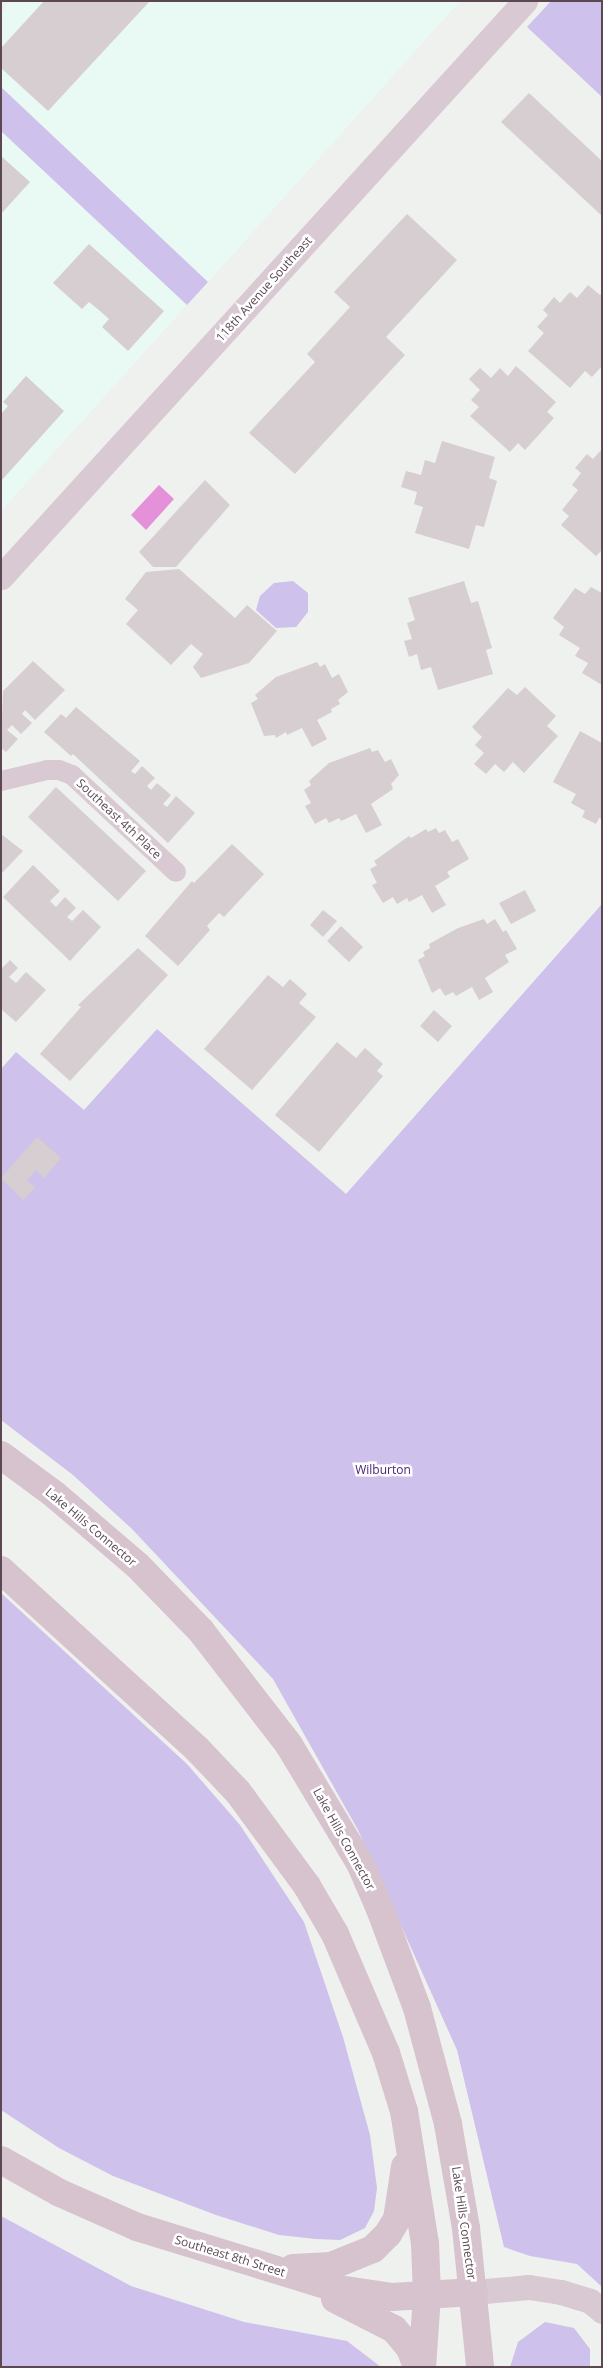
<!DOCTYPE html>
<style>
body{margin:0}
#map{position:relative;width:603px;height:2368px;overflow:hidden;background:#eff1ef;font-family:"Open Sans",sans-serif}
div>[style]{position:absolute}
.commercial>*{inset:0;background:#e9faf4}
.green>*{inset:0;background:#cec1eb}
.water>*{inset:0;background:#e591d9}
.building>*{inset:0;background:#d6ced1}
.minor>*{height:20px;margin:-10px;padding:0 10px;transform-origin:10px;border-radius:10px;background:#d8c9d2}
.tertiary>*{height:25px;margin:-12.5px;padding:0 12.5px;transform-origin:12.5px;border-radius:12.5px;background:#d8c9d2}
.secondary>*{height:28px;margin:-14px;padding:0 14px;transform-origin:14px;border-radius:14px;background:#d6c3cd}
span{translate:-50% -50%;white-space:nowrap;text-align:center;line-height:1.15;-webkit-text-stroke:5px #fff;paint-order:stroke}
.street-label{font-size:12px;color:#5b4853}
.park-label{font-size:12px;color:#441e77}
.frame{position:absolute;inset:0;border:2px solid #5b4853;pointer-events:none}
</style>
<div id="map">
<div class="commercial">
<div style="clip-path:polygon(11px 1px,460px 1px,208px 282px,1px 87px,1px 13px)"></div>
<div style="clip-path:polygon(1px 131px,187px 305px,1px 511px)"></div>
</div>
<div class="green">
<div style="clip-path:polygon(551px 1px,602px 1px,602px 97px,527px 27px)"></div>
<div style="clip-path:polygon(1px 87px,208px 282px,187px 305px,1px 131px)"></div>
<div style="clip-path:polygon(293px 581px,308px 593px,308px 612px,296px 627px,276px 628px,256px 610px,260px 596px,274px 583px)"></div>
<div style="clip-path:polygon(602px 904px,602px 2287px,577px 2264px,530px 2256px,504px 2247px,457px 2050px,358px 1830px,273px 1679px,132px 1529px,73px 1475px,1px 1420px,1px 1069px,16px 1052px,84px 1110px,157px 1029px,346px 1194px)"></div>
<div style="clip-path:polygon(1px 1593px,187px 1764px,240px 1825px,304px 1922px,343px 2037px,370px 2135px,377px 2188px,374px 2211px,365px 2228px,340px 2240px,316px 2239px,279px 2235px,216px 2215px,113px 2176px,59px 2148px,1px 2110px)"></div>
<div style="clip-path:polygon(1px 2216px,131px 2286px,244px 2322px,347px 2341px,381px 2367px,1px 2367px)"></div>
<div style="clip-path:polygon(545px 2322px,574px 2328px,590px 2349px,590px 2367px,510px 2367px,518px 2342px)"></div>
</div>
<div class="water">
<div style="clip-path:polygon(159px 485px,174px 499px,146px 530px,131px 515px)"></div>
</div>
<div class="building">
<div style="clip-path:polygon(44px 1px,150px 1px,48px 111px,1px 68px,1px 48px)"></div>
<div style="clip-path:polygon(529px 93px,602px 161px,602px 216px,501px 122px)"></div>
<div style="clip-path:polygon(1px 156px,30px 182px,1px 214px)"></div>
<div style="clip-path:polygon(407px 214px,457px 260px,386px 337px,405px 355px,295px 474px,249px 433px,315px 362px,307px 354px,350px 307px,334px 292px)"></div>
<div style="clip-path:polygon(89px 244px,164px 311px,128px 351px,102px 327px,109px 319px,100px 311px,89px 302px,82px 309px,53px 283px)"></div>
<div style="clip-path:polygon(588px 285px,600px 295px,602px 293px,602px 366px,592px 377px,585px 371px,570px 388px,528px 351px,544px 333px,537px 327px,548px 315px,543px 310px,554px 297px,560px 303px,570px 292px,577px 298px)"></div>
<div style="clip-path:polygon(516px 366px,556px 402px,547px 412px,554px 418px,525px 450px,518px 443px,510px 452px,470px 416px,479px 407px,471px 400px,480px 390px,469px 379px,480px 368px,491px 378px,500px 368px,508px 376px)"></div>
<div style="clip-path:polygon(26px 376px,64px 411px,1px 481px,1px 414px,8px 406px,3px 402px)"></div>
<div style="clip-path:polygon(442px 441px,495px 457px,489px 478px,497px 481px,484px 527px,476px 525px,469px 549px,415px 533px,423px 507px,414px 504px,417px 492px,401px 487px,406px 471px,421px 475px,425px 460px,435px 463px)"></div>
<div style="clip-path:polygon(602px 449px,602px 550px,596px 556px,561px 525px,569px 516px,562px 510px,578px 490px,572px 485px,581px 473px,575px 468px,587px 454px,593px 459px)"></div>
<div style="clip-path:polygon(205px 480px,230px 505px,176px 567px,153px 567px,139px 552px)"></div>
<div style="clip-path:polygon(179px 569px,235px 618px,247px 605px,277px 631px,249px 663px,201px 678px,193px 667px,203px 654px,191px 644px,171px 665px,126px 624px,138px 610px,125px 599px,146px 572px)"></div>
<div style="clip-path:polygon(464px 581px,471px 603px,478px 601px,492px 648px,486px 650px,493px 674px,438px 690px,431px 667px,421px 670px,417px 654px,409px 657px,404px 641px,412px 639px,407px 623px,415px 620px,408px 598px)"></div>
<div style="clip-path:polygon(591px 587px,602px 593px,602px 685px,582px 673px,588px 663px,575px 656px,580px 648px,559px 635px,564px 627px,553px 618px,575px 588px,585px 594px)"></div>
<div style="clip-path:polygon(33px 661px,65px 690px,35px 720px,25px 710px,22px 714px,32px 723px,21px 734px,12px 725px,7px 730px,18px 739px,6px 752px,1px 748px,3px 691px)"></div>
<div style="clip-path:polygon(317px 662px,320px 667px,325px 664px,332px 678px,339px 674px,348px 692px,338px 700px,340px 704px,331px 709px,332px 712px,317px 720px,327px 739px,312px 747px,302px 728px,287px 735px,286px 732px,276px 738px,275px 735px,264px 736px,251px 703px,258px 699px,255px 695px,276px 677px)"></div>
<div style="clip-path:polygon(525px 687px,556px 716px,547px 726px,558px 736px,524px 773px,513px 762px,504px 772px,495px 764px,486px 774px,474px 764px,484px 753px,475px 745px,482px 737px,472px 727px,508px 688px,517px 695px)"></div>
<div style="clip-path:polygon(76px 707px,140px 761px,131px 771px,135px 774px,142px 766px,155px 778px,147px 786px,151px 790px,157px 783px,171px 795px,163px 804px,167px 807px,176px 796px,195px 813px,168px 843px,73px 754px,71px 756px,44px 732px,61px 714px,66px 718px)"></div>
<div style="clip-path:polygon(580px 731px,602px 743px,602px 819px,599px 818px,596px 824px,582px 817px,585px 811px,571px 803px,576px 794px,553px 782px)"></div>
<div style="clip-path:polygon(370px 748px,372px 752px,378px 750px,385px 762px,391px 759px,399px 775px,391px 784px,393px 789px,371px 804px,382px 825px,366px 833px,356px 814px,341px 821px,339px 818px,329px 823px,326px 818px,315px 824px,305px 806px,311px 803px,304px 790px,311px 785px,309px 781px,329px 763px)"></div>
<div style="clip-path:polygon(56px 787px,146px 871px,118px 901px,28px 817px)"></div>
<div style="clip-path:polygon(436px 828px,439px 833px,445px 830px,452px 842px,458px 839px,469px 859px,447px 872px,450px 877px,435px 886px,446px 905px,432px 913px,422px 895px,409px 902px,407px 898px,397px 904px,393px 897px,383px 903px,372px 885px,377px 883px,370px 869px,377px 865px,374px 861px,409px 836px,411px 838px,426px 829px,428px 832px)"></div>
<div style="clip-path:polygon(1px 834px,23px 851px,1px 874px)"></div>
<div style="clip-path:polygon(232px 844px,264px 874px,224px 917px,219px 913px,207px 926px,210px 930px,178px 966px,145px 936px,192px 881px,194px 883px)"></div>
<div style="clip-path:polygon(33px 865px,60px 891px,50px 901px,56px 907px,65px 897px,76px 908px,67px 917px,72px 921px,83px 910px,101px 927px,70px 961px,3px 897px)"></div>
<div style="clip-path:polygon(525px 890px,536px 911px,511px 924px,499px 903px)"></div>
<div style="clip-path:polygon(323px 910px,337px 921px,323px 937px,310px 925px)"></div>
<div style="clip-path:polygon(484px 919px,487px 924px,495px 919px,503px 932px,506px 930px,517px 949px,505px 955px,509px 962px,485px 978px,493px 992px,479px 1000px,472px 987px,456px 996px,453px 992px,445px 996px,440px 988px,432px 993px,418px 960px,425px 956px,423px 952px,430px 948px,429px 944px,458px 928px)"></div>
<div style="clip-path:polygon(341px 926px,363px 947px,349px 962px,327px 941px)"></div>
<div style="clip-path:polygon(138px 948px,168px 975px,70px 1081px,40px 1054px,81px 1007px,78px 1005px)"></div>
<div style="clip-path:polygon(10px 960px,18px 968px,9px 977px,16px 983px,26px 972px,46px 990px,16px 1022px,1px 1009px,1px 969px)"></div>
<div style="clip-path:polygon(268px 975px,283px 987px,290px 979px,307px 994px,299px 1003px,316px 1017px,252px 1090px,204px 1049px)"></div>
<div style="clip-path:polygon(434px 1010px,452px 1026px,438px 1042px,420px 1026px)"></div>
<div style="clip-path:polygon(337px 1042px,356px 1058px,365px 1048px,383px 1064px,377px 1071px,383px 1076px,319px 1152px,275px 1115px)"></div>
<div style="clip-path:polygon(37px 1137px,61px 1158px,44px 1178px,36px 1170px,27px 1180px,35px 1187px,23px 1200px,1px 1178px)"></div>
</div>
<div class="minor">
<div style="left:1px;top:781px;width:47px;rotate:-13.4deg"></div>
<div style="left:47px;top:770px;width:12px"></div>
<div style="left:59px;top:770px;width:14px;rotate:21deg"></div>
<div style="left:72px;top:775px;width:142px;rotate:43deg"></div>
</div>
<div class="tertiary">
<div style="left:1px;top:577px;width:779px;rotate:-47.71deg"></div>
<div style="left:474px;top:2292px;width:55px;rotate:-5.2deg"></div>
<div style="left:529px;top:2287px;width:32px;rotate:9deg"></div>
<div style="left:561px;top:2292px;width:30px;rotate:17deg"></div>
<div style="left:590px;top:2301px;width:16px;rotate:40deg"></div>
</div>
<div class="secondary">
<div style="left:1px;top:1455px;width:67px;rotate:36.5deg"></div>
<div style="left:55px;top:1495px;width:109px;rotate:40.5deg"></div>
<div style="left:138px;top:1566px;width:91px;rotate:45.9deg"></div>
<div style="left:201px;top:1631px;width:144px;rotate:52.3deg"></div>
<div style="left:289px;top:1745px;width:138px;rotate:59deg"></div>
<div style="left:360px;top:1863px;width:50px;rotate:66.5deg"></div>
<div style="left:380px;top:1909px;width:106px;rotate:69.5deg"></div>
<div style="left:417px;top:2008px;width:120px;rotate:75deg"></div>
<div style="left:448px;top:2124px;width:106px;rotate:80.2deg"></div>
<div style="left:466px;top:2228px;width:140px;rotate:84.2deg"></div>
<div style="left:1px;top:1570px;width:265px;rotate:42.4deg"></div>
<div style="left:197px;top:1749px;width:59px;rotate:46.4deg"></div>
<div style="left:238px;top:1792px;width:117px;rotate:53.7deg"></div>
<div style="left:307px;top:1886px;width:56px;rotate:59.7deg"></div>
<div style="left:335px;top:1934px;width:129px;rotate:66.8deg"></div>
<div style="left:386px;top:2053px;width:61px;rotate:72.8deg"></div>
<div style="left:404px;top:2111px;width:134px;rotate:81deg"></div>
<div style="left:425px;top:2243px;width:53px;rotate:87.8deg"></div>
<div style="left:427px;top:2296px;width:71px;rotate:94deg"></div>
<div style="left:1px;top:2160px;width:68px;rotate:29.2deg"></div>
<div style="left:60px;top:2193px;width:84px;rotate:23.8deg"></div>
<div style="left:137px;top:2227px;width:211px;rotate:17.1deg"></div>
<div style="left:339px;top:2289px;width:54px;rotate:8.6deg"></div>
<div style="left:392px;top:2297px;width:82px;rotate:-3.5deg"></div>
<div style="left:293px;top:2268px;width:38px;rotate:-3deg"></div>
<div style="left:331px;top:2266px;width:45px;rotate:-22deg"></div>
<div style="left:373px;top:2249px;width:21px;rotate:-45deg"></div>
<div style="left:388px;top:2234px;width:17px;rotate:-59deg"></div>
<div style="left:397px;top:2219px;width:53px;rotate:-81.3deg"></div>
<div style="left:335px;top:2299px;width:66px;rotate:27deg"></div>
<div style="left:394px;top:2329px;width:25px;rotate:50deg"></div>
<div style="left:410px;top:2348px;width:20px;rotate:70deg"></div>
</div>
<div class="street-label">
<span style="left:264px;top:289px;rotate:-48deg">118th Avenue Southeast</span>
<span style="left:119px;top:819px;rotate:43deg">Southeast 4th Place</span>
<span style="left:91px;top:1527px;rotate:40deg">Lake Hills Connector</span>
<span style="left:344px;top:1839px;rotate:61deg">Lake Hills Connector</span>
<span style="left:464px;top:2223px;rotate:82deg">Lake Hills Connector</span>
<span style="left:230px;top:2256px;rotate:17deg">Southeast 8th Street</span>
</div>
<div class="park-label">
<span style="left:383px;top:1470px">Wilburton</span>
</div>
<div class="frame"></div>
</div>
